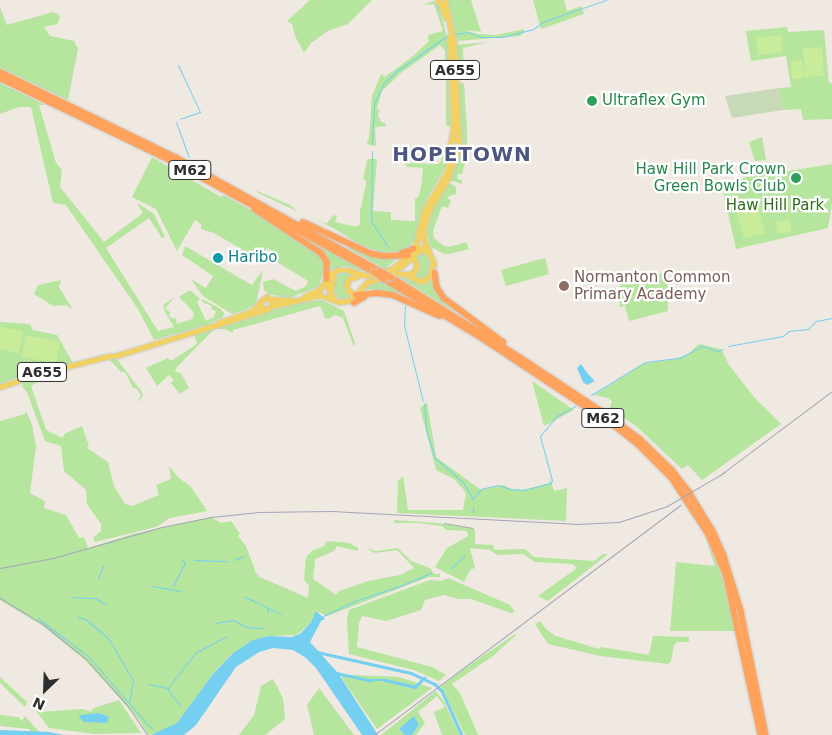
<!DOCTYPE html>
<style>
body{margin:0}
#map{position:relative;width:832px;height:735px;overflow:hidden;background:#efe9e1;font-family:"DejaVu Sans",sans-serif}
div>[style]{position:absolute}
.green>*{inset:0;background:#b6e59e}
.cemetery>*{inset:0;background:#c8d9b8}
.pitch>*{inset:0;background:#c9ec9a}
.water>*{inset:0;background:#75cff0}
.stream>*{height:1px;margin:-0.5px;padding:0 0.5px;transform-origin:0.5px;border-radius:0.5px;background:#75cff0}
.canal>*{height:2.5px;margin:-1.25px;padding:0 1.25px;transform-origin:1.25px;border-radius:1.25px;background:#75cff0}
.roads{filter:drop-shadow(0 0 1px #c9c9c9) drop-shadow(0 0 1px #c9c9c9)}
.primary>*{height:4.5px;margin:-2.25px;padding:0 2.25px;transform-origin:2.25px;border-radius:2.25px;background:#f2d163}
.primary>.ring{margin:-2.25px;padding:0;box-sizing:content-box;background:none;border:4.5px solid #f2d163;border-radius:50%}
.motorway>*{height:5.5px;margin:-2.75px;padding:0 2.75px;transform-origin:2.75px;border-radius:2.75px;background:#ffa35c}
.rail>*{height:1px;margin:-0.5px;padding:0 0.5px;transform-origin:0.5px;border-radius:0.5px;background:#a3a6b8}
.bridges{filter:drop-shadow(0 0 1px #c9c9c9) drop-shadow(0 0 1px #c9c9c9)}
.motorway-bridge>*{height:5.5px;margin:-2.75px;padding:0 2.75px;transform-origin:2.75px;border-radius:2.75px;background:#ffa35c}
.dots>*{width:14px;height:14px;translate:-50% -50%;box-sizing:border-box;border:2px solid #fff;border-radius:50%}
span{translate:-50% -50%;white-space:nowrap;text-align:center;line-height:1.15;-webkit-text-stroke:4.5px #fff;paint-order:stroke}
.shield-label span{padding:1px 4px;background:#fff;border:1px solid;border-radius:4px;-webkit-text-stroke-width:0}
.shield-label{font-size:14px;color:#2e2e2e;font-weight:700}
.leisure-label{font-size:15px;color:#27864d}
.left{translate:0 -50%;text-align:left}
.right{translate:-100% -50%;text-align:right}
.park-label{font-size:15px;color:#2c6e1b}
.culture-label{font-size:15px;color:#0d838f}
.education-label{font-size:15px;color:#785e54}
.district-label{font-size:20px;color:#4d5680;font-weight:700;letter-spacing:1px}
.north{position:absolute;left:20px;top:665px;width:50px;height:50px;-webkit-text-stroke:4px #fff;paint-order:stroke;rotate:204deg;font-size:14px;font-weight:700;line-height:20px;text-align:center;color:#2e2e2e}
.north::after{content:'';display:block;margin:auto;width:18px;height:22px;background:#2e2e2e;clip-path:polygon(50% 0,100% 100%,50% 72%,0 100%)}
</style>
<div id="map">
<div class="green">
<div style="clip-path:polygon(310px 0,372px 0,348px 24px,328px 31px,311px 43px,304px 53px,295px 36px,292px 24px,287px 21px)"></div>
<div style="clip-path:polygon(447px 0,471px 0,481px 32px,464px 30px,478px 34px,497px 35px,524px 29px,524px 32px,520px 36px,457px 41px)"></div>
<div style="clip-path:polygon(533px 0,564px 0,567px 11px,581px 6px,584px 14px,541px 29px)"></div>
<div style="clip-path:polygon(433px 1px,438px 3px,440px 8px,449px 47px,451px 126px,446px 126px,446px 80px,444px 80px,445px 75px,443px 74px,445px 70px,445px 51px,440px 45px,401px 73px,382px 91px,377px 107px,377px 110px,380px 109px,378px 115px,381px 122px,385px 123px,386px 126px,375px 127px,376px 146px,370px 145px,366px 143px,369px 139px,372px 96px,381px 74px,385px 77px,413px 56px,429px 41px,428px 35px,443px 31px,434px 4px,424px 5px)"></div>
<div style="clip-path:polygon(0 7px,7px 25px,53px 12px,58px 14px,60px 18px,57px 24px,44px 27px,50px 36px,74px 41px,78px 49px,68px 100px,0 68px)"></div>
<div style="clip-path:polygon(787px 27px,788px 32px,824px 30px,829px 83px,832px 83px,832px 119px,803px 120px,801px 109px,783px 110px,780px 88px,791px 87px,786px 56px,751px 61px,746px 31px)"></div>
<div style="clip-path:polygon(488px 42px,463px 48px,464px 77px,458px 78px,456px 45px)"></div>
<div style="clip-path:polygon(461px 82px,464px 84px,467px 132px,467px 153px,462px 174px,458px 174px,457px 179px,462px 180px,462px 184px,450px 180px,450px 176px,462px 146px,457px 86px)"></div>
<div style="clip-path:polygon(0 83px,45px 105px,39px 105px,56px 163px,62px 170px,60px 187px,104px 242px,143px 213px,137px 203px,154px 214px,165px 237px,162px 238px,149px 218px,106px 248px,158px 331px,174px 327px,165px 312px,163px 305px,175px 297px,165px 308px,170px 312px,169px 316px,174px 319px,175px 317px,177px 324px,192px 319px,194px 314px,191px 309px,179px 297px,190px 290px,200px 299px,197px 302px,206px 321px,214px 317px,216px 311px,211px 309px,212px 306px,202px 302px,202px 299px,221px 309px,224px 313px,223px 317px,207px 325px,154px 340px,138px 309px,66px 205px,53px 203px,31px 107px,19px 107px,0 114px)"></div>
<div style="clip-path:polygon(762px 137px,766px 160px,755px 161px,749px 142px)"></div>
<div style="clip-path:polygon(444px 147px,448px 150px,447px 165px,427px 199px,416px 239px,410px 246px,399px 252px,379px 252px,360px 245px,335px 229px,256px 192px,257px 191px,290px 205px,298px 212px,326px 224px,334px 215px,337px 216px,335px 222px,357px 227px,360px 224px,360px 211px,366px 185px,366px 180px,363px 179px,367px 161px,368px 159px,377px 159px,373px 211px,391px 212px,391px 220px,415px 221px,415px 198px,418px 198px,421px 188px,423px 168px,407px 167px,405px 163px,438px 164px,441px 161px)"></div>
<div style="clip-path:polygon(152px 157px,221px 197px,224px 195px,258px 214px,320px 255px,325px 270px,318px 287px,289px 298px,269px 294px,264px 290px,263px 282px,273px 279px,296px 291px,306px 286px,308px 281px,277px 262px,273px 264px,263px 258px,266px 253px,270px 255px,272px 251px,267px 248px,260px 260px,214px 233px,201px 229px,201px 224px,195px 220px,177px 251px,156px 209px,132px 197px)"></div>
<div style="clip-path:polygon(832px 164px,832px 204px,828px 228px,736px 249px,723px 191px,744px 186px,742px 178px)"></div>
<div style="clip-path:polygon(448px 182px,456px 187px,456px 194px,447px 197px,451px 201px,448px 208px,442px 206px,433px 231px,434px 238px,444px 246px,449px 247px,466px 242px,469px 249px,450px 254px,444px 254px,431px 247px,426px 231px,434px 205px)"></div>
<div style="clip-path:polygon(266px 213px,343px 258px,367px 272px,344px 266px,330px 270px,328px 261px)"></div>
<div style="clip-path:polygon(185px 246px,252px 285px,263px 270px,256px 304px,246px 310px,232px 314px,203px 296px,191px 279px,206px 288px,213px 276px,182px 255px)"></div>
<div style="clip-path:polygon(349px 246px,394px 258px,395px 260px,385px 269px,347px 248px)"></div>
<div style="clip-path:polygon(421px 252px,427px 254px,431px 260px,430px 272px,427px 278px,422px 279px,412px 276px,417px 261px,414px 257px)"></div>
<div style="clip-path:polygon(545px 258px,549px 274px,506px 286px,501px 270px)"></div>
<div style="clip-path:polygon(343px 272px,354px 275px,349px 277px,344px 285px,346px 292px,351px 296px,343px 300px,338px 298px,333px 291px,335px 276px)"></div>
<div style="clip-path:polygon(667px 272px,668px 311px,629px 321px,624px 303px,624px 306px,620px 307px,618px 295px,608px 297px,606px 288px,620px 288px,620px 284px)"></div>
<div style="clip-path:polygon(399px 275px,419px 283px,427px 283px,433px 279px,438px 295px,458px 314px,398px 277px)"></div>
<div style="clip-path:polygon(61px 280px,59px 287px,73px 310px,66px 305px,53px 306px,34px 294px,38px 285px)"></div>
<div style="clip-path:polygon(382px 281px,429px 309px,401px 296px,384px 291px,365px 289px,369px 284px)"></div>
<div style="clip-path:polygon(322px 300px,344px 311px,355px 343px,354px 347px,343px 318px,335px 315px,328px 319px,325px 318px,320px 306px,233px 330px,233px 333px,225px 329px,214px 329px,176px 368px,175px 372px,181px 373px,189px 388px,180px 394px,171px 383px,174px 380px,169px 375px,157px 386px,146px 368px,168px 358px,171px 361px,197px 344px,194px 334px,293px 304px)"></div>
<div style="clip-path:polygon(0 322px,30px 324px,33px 330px,57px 335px,73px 363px,21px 376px,0 384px)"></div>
<div style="clip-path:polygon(699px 344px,721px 349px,729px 365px,754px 397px,781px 424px,702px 480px,688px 465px,682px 469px,636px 426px,610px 408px,612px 401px,608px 398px,594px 395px,645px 363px,675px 359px,688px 354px)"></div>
<div style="clip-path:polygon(116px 358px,142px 392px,143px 396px,137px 403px,141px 395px,136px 388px,133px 388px,125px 372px,121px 372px,109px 359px)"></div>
<div style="clip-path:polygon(36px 377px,38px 382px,31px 386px,46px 430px,63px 438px,64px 434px,82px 426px,89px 446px,87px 448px,108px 462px,114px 486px,125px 504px,132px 506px,159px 495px,156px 485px,171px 479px,169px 466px,179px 478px,191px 487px,207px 511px,170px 518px,156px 527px,95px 542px,93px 538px,101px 531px,101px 524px,87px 504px,86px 490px,64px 471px,61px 446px,45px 441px,27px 392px,22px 386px,24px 381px)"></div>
<div style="clip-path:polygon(532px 381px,574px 410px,544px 426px)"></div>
<div style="clip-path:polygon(427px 402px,436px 457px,481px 490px,503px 485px,512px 489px,524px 490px,549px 483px,550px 478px,554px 491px,567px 488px,566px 521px,397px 513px,398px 481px,403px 476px,408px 510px,463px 510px,466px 494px,463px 489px,454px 479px,436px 470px,420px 408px)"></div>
<div style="clip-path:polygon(26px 410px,32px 425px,36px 446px,30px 493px,45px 501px,44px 508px,66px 515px,79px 538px,84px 537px,88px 548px,133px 534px,211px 517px,221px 523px,231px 521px,240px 534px,238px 536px,246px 546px,256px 573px,260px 577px,308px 598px,309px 586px,304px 580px,306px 557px,312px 551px,324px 546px,327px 541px,349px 543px,358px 548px,358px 551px,337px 546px,334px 551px,315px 559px,313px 579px,336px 595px,339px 591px,368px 581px,400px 575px,414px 568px,397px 550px,375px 553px,365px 548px,376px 551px,398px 548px,411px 561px,430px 568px,434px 574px,440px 574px,440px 577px,429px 577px,327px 616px,316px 611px,311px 622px,297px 635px,269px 636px,253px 640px,233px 653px,216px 670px,177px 723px,168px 729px,148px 735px,139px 720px,86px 661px,43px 626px,0 600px,0 421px,25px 414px)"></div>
<div style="clip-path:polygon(394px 520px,437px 523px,475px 529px,475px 544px,493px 545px,494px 550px,525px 549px,534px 557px,594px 561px,603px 554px,608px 554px,548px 601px,538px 596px,577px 568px,573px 564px,535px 562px,523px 554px,497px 555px,490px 550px,470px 548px,475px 568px,470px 570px,464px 582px,435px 567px,447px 548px,468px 536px,467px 531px,446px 530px,442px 526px,418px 523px,394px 523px)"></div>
<div style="clip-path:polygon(705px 536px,721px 573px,736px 631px,670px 631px,676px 562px,715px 566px)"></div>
<div style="clip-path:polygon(448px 578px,510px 605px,515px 612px,511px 613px,471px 599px,458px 599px,444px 595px,425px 600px,421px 610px,386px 621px,362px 616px,359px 623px,357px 647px,432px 667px,446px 675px,439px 681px,414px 670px,349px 654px,347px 619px,349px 610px,430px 580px,441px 581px)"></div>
<div style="clip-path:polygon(540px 621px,547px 630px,556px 636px,599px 649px,601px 647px,649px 655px,653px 636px,689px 637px,689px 642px,677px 642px,674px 645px,671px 661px,668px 664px,600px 656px,548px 644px,535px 624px)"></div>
<div style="clip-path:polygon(515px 634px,516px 635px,493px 656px,452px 684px,460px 693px,478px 735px,465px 735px,441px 687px,458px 673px)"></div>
<div style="clip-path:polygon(354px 675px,399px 677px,432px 688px,377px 729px,341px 677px)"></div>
<div style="clip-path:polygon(0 677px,27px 702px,25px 707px,0 683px)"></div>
<div style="clip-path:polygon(273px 679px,283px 698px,285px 719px,265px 735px,239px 735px,254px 715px,261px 686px)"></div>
<div style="clip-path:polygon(319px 688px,354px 735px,314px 735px,307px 705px)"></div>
<div style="clip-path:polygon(436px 691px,443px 700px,460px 735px,442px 735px,434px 712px,445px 707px,437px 696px,418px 712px,425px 723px,416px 735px,412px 735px,419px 725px,399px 728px,405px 735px,381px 735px)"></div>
<div style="clip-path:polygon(119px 700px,141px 733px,94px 734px,49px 728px,33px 707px,41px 712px,82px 709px,93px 712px,91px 709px)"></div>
<div style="clip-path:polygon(0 715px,18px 717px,22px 721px,25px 716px,39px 732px,31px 732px,29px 729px,0 726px)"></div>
</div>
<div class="cemetery">
<div style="clip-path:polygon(780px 88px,783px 110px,732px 118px,725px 96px)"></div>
</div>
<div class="pitch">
<div style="clip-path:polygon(781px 35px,783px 52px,758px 55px,756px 38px)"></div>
<div style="clip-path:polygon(822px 47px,824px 76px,805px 77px,803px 48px)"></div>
<div style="clip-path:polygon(802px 60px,804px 78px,792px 79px,791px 62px)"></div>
<div style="clip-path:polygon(757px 203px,765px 233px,744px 238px,736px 209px)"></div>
<div style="clip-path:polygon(790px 220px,791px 232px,778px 234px,775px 222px)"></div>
<div style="clip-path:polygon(0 327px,23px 331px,19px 353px,0 349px)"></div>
<div style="clip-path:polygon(26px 335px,60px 342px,56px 363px,22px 357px)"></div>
</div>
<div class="water">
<div style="clip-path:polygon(581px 364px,588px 374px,595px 381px,587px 385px,583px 382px,577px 368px)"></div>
<div style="clip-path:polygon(316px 611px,325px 619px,321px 621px,310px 642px,338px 673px,378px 735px,362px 735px,316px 668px,306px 658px,293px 650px,273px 648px,259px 652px,236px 667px,196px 725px,184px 735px,151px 735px,177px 723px,213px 674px,233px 653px,253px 640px,269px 636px,291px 637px,300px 634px,311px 622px)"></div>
<div style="clip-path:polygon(99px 713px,109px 717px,107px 723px,84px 722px,79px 717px,80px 715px)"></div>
<div style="clip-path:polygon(414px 716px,419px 725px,412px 735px,405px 735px,399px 729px)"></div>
<div style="clip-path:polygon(0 730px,49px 732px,64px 735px,0 735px)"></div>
</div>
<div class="stream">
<div style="left:455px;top:34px;width:12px;rotate:-9deg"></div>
<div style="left:467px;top:32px;width:15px;rotate:20deg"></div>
<div style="left:481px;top:37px;width:21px"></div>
<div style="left:502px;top:37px;width:32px;rotate:-14deg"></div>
<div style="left:533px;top:29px;width:14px;rotate:-34deg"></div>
<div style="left:545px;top:21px;width:65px;rotate:-19deg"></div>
<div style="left:178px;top:65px;width:52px;rotate:64.9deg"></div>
<div style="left:200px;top:112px;width:21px;rotate:161deg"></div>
<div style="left:176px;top:122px;width:37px;rotate:70deg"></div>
<div style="left:372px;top:144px;width:40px;rotate:-87.1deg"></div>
<div style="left:374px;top:104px;width:23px;rotate:-65deg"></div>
<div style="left:384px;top:83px;width:18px;rotate:-43deg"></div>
<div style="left:397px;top:71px;width:62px;rotate:-35.2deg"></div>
<div style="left:372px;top:151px;width:70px;rotate:90.8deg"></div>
<div style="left:371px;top:221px;width:31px;rotate:57deg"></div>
<div style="left:405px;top:306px;width:19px;rotate:93deg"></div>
<div style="left:404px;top:325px;width:78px;rotate:76deg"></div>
<div style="left:728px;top:346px;width:56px;rotate:-10.3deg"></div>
<div style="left:783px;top:336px;width:8px;rotate:-40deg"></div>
<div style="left:789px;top:331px;width:19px;rotate:-6deg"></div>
<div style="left:808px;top:329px;width:11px;rotate:-45deg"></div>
<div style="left:816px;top:321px;width:16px;rotate:-11deg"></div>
<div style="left:591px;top:395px;width:63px;rotate:-31.4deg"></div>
<div style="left:645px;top:362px;width:35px;rotate:-7deg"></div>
<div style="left:680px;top:358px;width:25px;rotate:-29deg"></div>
<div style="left:702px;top:346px;width:16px;rotate:18deg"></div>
<div style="left:717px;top:351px;width:6px;rotate:-18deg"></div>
<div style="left:424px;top:404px;width:25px;rotate:85deg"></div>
<div style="left:426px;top:429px;width:30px;rotate:73deg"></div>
<div style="left:435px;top:458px;width:37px;rotate:41deg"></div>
<div style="left:463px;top:482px;width:20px;rotate:60deg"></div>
<div style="left:473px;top:498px;width:12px;rotate:-48deg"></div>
<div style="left:481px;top:489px;width:8px;rotate:-14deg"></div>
<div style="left:489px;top:487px;width:9px;rotate:-13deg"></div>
<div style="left:498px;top:485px;width:13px;rotate:18deg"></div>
<div style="left:510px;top:489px;width:13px;rotate:4deg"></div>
<div style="left:523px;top:490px;width:29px;rotate:-14deg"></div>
<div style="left:551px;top:483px;width:3px;rotate:-72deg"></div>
<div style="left:552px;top:480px;width:46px;rotate:-105.3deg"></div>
<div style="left:540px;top:436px;width:26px;rotate:-50deg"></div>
<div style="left:557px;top:416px;width:21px;rotate:-29deg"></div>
<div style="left:473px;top:512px;width:5px;rotate:-90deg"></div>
<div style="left:194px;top:560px;width:33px;rotate:2deg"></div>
<div style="left:234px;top:560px;width:10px;rotate:-24deg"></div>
<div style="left:451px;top:568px;width:19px;rotate:-43deg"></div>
<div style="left:98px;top:578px;width:13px;rotate:-67deg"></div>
<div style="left:152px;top:586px;width:29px;rotate:10deg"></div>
<div style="left:173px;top:586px;width:27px;rotate:-63deg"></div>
<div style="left:185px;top:562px;width:6px;rotate:-149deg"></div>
<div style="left:73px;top:597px;width:22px;rotate:3deg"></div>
<div style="left:95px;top:598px;width:13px;rotate:32deg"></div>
<div style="left:245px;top:597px;width:40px;rotate:25deg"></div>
<div style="left:267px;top:607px;width:6px;rotate:81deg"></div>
<div style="left:323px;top:616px;width:38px;rotate:-25deg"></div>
<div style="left:357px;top:600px;width:45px;rotate:-18deg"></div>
<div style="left:400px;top:586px;width:34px;rotate:-23deg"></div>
<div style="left:78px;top:617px;width:7px;rotate:16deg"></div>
<div style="left:85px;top:619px;width:27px;rotate:39deg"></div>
<div style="left:106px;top:636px;width:10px;rotate:53deg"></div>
<div style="left:38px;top:618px;width:64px;rotate:37.4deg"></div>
<div style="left:89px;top:657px;width:90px;rotate:49.1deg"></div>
<div style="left:148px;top:725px;width:6px;rotate:39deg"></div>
<div style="left:215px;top:623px;width:19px;rotate:-9deg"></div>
<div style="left:234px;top:620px;width:14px;rotate:30deg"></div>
<div style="left:246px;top:627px;width:17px;rotate:3deg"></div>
<div style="left:113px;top:646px;width:39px;rotate:60deg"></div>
<div style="left:133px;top:680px;width:22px;rotate:100deg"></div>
<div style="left:149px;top:684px;width:19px;rotate:12deg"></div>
<div style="left:180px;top:705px;width:19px;rotate:-129deg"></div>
<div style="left:168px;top:690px;width:5px;rotate:-68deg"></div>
<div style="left:170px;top:685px;width:41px;rotate:-52deg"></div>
<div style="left:195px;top:653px;width:36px;rotate:-28deg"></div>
</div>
<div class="canal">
<div style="left:317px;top:652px;width:96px;rotate:12.6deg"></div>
<div style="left:411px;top:673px;width:26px;rotate:25deg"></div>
<div style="left:435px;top:684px;width:10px;rotate:45deg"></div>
<div style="left:442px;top:691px;width:48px;rotate:65.6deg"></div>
<div style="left:336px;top:673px;width:35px;rotate:12deg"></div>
<div style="left:370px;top:680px;width:15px"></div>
<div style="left:385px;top:680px;width:31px;rotate:13deg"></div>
<div style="left:415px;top:687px;width:13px;rotate:-45deg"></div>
</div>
<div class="roads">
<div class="primary">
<div style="left:445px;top:0;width:43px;rotate:77.9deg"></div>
<div style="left:454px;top:42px;width:100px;rotate:87.1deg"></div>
<div style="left:438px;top:1px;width:6px;rotate:45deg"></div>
<div style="left:442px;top:5px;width:13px;rotate:72deg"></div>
<div style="left:450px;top:37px;width:87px;rotate:87.4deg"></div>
<div style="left:454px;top:124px;width:16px;rotate:97deg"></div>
<div class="ring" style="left:450px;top:140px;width:5.5px;height:5.5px"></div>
<div style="left:413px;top:249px;width:14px;rotate:-8deg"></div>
<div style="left:434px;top:265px;width:27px;rotate:-112deg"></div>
<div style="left:424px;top:240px;width:10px;rotate:-96deg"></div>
<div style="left:423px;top:230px;width:21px;rotate:-73deg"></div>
<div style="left:429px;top:210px;width:35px;rotate:-59deg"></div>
<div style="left:447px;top:180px;width:33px;rotate:-70deg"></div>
<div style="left:395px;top:266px;width:14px;rotate:-36deg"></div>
<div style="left:406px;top:258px;width:17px;rotate:-54deg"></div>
<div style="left:416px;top:244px;width:36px;rotate:-76deg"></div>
<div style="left:425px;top:209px;width:43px;rotate:-59.3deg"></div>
<div style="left:447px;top:172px;width:24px;rotate:-78deg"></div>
<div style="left:408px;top:274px;width:5px;rotate:-11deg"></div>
<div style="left:413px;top:273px;width:8px;rotate:-60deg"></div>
<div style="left:417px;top:266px;width:5px;rotate:-112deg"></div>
<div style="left:415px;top:261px;width:8px;rotate:-140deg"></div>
<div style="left:327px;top:280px;width:8px;rotate:83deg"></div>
<div style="left:328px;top:288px;width:14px;rotate:60deg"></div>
<div style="left:331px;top:291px;width:17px;rotate:-83deg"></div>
<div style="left:356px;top:295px;width:8px;rotate:-157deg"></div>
<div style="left:349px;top:292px;width:8px;rotate:-113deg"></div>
<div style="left:346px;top:285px;width:7px;rotate:-63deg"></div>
<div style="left:349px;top:279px;width:9px;rotate:-18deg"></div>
<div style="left:305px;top:296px;width:15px;rotate:-23deg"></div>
<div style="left:319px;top:290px;width:19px;rotate:-54deg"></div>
<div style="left:330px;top:275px;width:9px;rotate:-32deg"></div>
<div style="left:338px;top:270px;width:9px"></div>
<div style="left:347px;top:270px;width:22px;rotate:16deg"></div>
<div style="left:368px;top:276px;width:35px;rotate:-16deg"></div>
<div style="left:402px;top:266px;width:24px;rotate:-42deg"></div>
<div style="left:420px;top:250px;width:9px;rotate:13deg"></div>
<div style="left:271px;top:299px;width:22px;rotate:3deg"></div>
<div style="left:272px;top:306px;width:49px;rotate:-12.9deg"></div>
<div style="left:320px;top:295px;width:20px;rotate:20deg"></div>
<div style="left:339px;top:302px;width:8px;rotate:-7deg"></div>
<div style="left:347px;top:301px;width:7px;rotate:-27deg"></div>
<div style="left:353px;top:298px;width:20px;rotate:-49deg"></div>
<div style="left:366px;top:283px;width:32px;rotate:-18deg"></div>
<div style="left:396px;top:273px;width:10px;rotate:6deg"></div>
<div style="left:406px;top:274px;width:16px;rotate:27deg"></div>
<div style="left:420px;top:281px;width:6px;rotate:-9deg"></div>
<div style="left:426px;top:280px;width:6px;rotate:-51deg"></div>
<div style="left:430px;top:275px;width:13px;rotate:-77deg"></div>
<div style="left:218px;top:323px;width:36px;rotate:-19deg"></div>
<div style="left:252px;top:311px;width:13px;rotate:-45deg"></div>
<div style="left:108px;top:356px;width:7px"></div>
<div style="left:115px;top:356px;width:160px;rotate:-17.1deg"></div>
<div style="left:268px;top:309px;width:7px;rotate:-45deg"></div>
<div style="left:273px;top:304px;width:9px;rotate:-131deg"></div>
<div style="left:267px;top:297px;width:8px;rotate:140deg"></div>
<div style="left:261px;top:302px;width:4px;rotate:90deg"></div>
<div style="left:261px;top:306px;width:6px;rotate:39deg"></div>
<div style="left:0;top:387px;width:39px;rotate:-19deg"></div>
<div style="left:37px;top:374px;width:74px;rotate:-14deg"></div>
</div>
<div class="motorway">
<div style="left:0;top:72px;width:197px;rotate:25.9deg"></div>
<div style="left:177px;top:158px;width:232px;rotate:29.1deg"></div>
<div style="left:0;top:78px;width:189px;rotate:25.8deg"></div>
<div style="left:170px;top:160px;width:233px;rotate:28.8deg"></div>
<div style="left:255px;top:209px;width:79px;rotate:33.7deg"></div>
<div style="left:321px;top:253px;width:11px;rotate:56deg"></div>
<div style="left:327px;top:262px;width:17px;rotate:90deg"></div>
<div style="left:303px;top:222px;width:76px;rotate:24.9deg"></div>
<div style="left:372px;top:254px;width:12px;rotate:9deg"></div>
<div style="left:384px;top:256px;width:24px;rotate:-2deg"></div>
<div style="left:402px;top:253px;width:12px;rotate:-20deg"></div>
<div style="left:435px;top:273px;width:14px;rotate:82deg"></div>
<div style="left:437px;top:287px;width:13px;rotate:58deg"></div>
<div style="left:444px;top:298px;width:74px;rotate:36.7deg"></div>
<div style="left:391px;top:277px;width:153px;rotate:31.9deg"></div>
<div style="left:521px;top:358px;width:102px;rotate:33.4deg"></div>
<div style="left:606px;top:414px;width:42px;rotate:36.3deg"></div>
<div style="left:640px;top:439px;width:45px;rotate:44.1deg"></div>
<div style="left:672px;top:470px;width:28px;rotate:52deg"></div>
<div style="left:689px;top:492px;width:46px;rotate:58.4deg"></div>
<div style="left:713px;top:531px;width:27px;rotate:66deg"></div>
<div style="left:724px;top:556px;width:58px;rotate:72.8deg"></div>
<div style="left:741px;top:611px;width:126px;rotate:78.6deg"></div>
<div style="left:384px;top:279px;width:114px;rotate:31deg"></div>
<div style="left:482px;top:338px;width:159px;rotate:33.5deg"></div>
<div style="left:615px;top:426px;width:31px;rotate:38deg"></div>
<div style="left:639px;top:445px;width:47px;rotate:45deg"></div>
<div style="left:672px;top:478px;width:66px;rotate:56.8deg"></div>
<div style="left:708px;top:533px;width:45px;rotate:66.3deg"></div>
<div style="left:726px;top:574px;width:165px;rotate:77.7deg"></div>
<div style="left:356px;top:295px;width:21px;rotate:-5deg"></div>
<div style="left:377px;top:293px;width:16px;rotate:7deg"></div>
<div style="left:393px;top:295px;width:51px;rotate:24.1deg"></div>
<div style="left:354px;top:303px;width:12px;rotate:-31deg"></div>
</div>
</div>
<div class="rail">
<div style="left:720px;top:475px;width:140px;rotate:-36.9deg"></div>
<div style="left:444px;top:523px;width:29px;rotate:10deg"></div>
<div style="left:0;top:568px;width:54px;rotate:-10.7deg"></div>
<div style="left:53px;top:558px;width:113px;rotate:-15.9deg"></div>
<div style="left:162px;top:527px;width:50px;rotate:-11.5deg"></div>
<div style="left:211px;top:517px;width:48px;rotate:-5.9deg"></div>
<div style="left:259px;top:512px;width:72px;rotate:-0.8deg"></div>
<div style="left:331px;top:511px;width:244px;rotate:3deg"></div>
<div style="left:575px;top:524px;width:44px;rotate:-2.6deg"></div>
<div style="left:619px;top:522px;width:51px;rotate:-18.4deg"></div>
<div style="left:667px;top:506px;width:67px;rotate:-30.4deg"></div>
<div style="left:0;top:598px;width:52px;rotate:31.5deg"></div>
<div style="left:44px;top:625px;width:55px;rotate:39.1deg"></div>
<div style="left:87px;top:660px;width:60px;rotate:48.4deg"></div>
<div style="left:127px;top:705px;width:36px;rotate:56deg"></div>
<div style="left:374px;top:735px;width:383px;rotate:-36.9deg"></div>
</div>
<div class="bridges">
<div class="motorway-bridge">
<div style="left:380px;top:271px;width:13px;rotate:29deg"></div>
<div style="left:374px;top:272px;width:12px;rotate:35deg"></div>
</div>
</div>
<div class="dots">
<div style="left:592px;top:101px;background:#2e9e5b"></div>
<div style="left:796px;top:178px;background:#2e9e5b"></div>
<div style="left:218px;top:258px;background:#0f9aa8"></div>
<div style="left:564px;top:286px;background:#8d6e63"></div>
</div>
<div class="shield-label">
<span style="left:455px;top:70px">A655</span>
<span style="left:190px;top:170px">M62</span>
<span style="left:42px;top:372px">A655</span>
<span style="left:603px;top:418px">M62</span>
</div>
<div class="leisure-label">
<span class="left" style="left:602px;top:101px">Ultraflex Gym</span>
<span class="right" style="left:786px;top:178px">Haw Hill Park Crown<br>Green Bowls Club</span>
</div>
<div class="park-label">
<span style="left:775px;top:206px">Haw Hill Park</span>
</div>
<div class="culture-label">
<span class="left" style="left:228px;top:258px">Haribo</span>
</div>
<div class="education-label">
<span class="left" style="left:574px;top:286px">Normanton Common<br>Primary Academy</span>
</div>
<div class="district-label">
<span style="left:462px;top:154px">HOPETOWN</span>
</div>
<div class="north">N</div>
</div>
